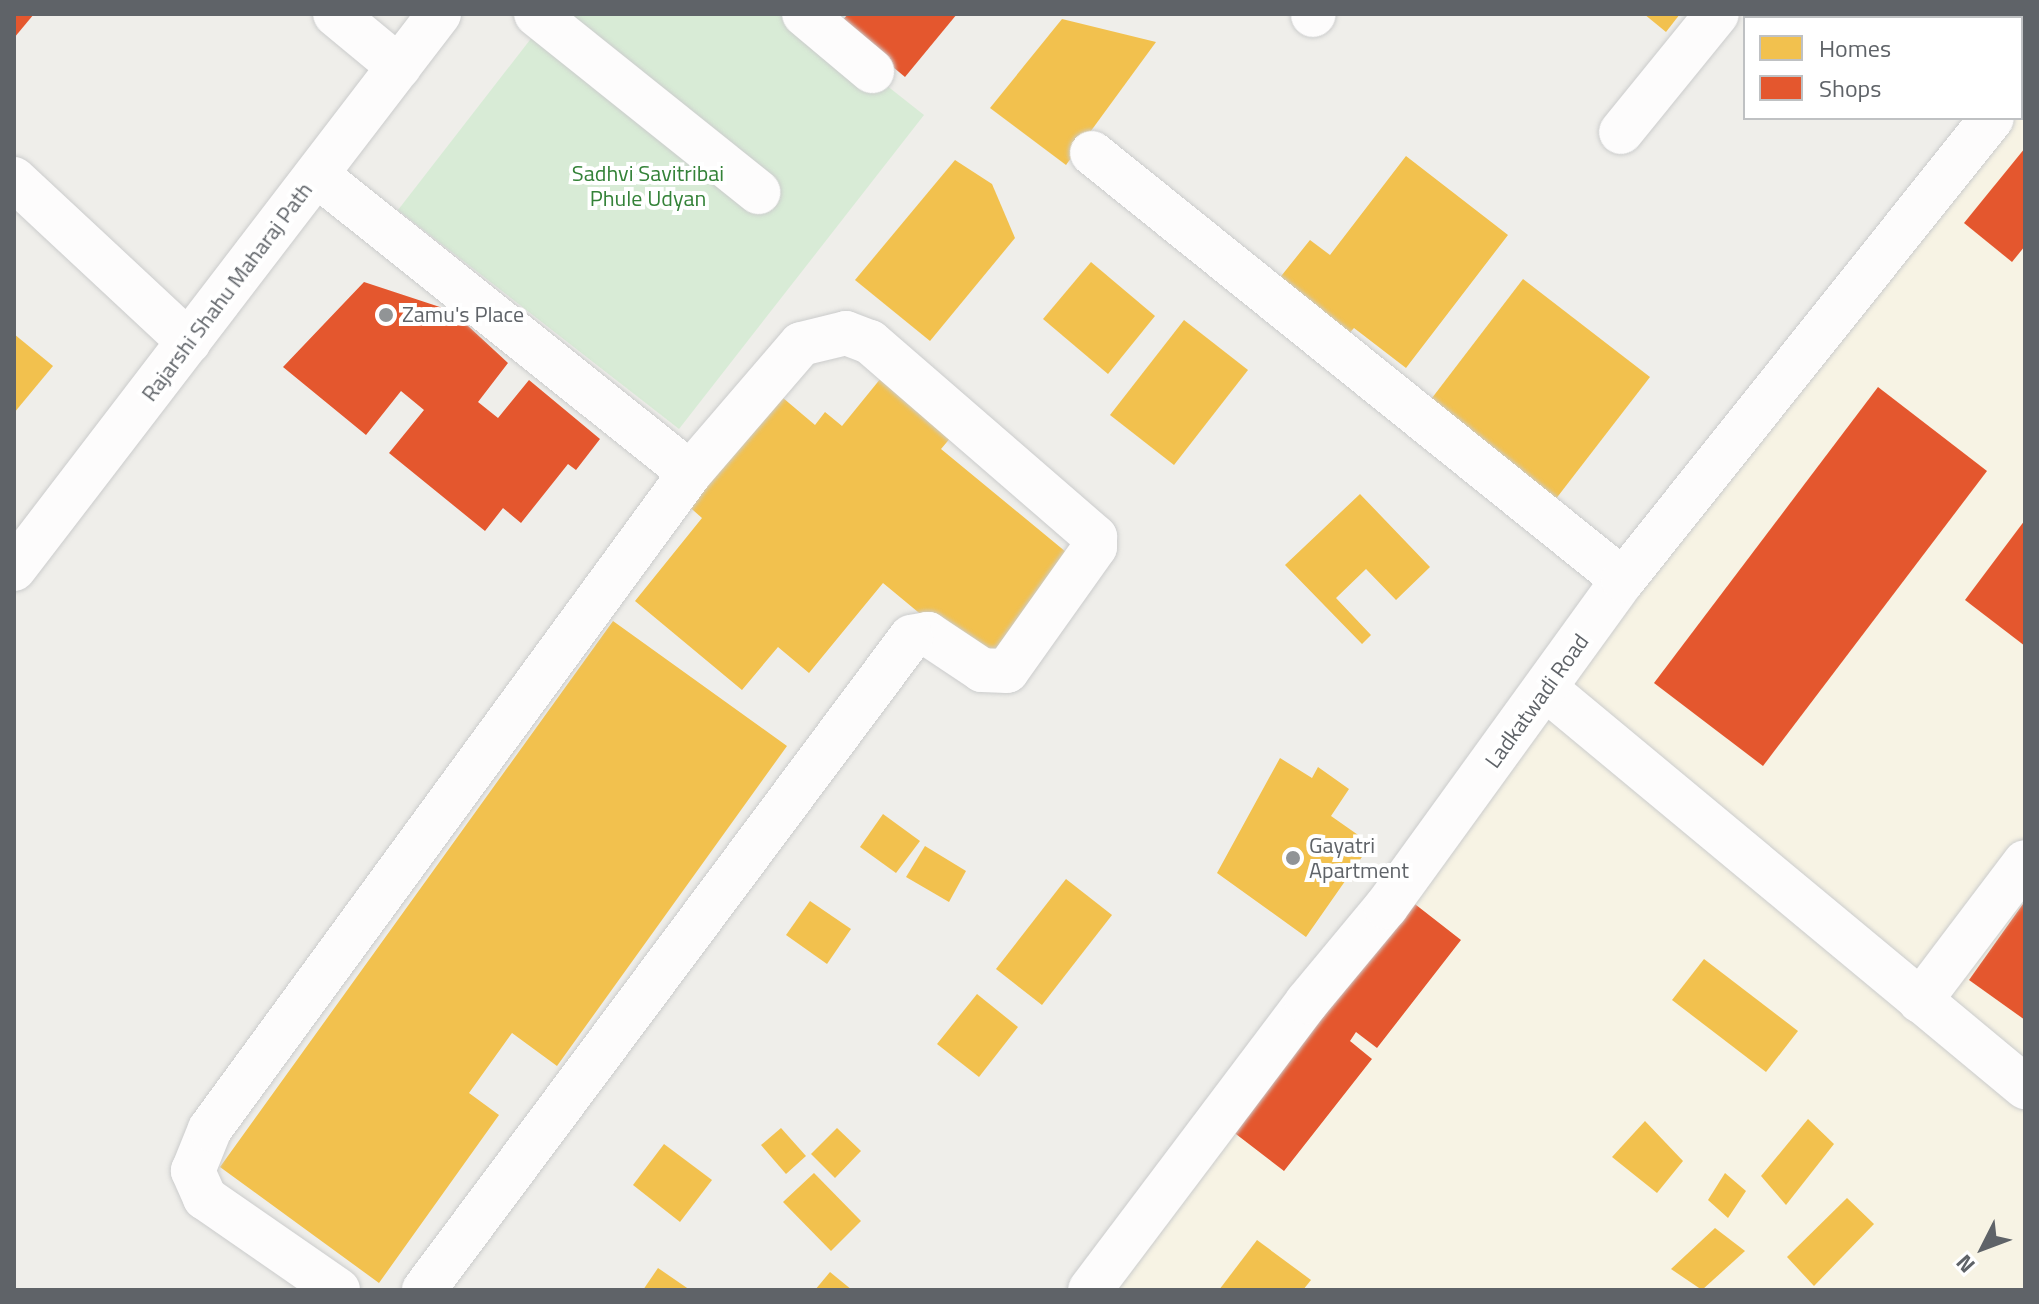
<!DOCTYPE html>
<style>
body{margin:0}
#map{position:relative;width:2039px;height:1304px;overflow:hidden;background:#efeeea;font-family:"Titillium Web",sans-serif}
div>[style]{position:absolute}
.commercial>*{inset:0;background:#f7f3e4}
.green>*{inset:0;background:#d8ebd6}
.homes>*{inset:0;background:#f2c14e}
.shops>*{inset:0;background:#e4572e}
.roads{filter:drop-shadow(0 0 2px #cbcccc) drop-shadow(0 0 2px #cbcccc)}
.minor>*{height:44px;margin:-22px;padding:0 22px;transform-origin:22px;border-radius:22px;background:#fdfcfc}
.dots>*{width:22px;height:22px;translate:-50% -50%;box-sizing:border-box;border:4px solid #fff;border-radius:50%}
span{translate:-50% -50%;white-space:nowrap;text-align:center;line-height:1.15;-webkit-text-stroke:8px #fff;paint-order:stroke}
.park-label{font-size:22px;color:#348238}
.street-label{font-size:22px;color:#5f6368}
.poi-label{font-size:22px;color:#5f6368}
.left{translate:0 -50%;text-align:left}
.frame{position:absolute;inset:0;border:16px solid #5f6368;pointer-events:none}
.legend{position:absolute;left:1743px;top:16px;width:280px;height:104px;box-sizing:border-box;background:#fff;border:2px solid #bfc1c3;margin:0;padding:10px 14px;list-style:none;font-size:24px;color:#5f6368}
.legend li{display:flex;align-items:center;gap:16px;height:40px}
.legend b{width:40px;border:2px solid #bfc1c3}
.north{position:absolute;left:1943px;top:1208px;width:80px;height:80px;-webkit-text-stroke:6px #fff;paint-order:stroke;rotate:228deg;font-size:22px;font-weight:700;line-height:32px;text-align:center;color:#5f6368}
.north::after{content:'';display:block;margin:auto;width:28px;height:36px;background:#5f6368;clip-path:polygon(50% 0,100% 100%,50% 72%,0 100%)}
</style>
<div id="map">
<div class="commercial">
<div style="clip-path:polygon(2025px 70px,2025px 1290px,1075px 1290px,1989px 118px,2021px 118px)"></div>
</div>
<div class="green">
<div style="clip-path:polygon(550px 14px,796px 14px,924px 115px,679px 429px,398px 210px)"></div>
</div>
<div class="homes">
<div style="clip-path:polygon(1644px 14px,1680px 14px,1666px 32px)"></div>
<div style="clip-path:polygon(1062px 19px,1156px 42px,1066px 165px,990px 108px)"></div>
<div style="clip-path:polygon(1406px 156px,1508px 235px,1406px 368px,1354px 328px,1344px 339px,1274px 285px,1310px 240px,1330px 255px)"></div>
<div style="clip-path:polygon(955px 160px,992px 184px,1015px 238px,930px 341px,855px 280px)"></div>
<div style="clip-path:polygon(1091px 262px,1155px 316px,1108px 374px,1043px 319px)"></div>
<div style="clip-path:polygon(1523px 279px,1650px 377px,1545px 513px,1419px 415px)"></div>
<div style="clip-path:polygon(1184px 320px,1248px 370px,1174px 465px,1110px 415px)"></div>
<div style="clip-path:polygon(14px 334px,53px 366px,14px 413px)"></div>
<div style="clip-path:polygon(881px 378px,952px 436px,941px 449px,1072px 557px,982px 665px,883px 583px,809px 673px,778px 647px,742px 690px,635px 601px,702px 518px,685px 503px,776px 392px,815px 425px,825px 412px,842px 426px)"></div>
<div style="clip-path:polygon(1360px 494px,1430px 567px,1396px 600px,1366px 569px,1336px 598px,1371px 635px,1362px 644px,1285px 565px)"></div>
<div style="clip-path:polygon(613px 621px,787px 746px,557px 1066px,512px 1033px,469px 1093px,499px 1115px,379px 1283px,220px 1167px)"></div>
<div style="clip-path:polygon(1280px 758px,1312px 778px,1318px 767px,1349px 789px,1331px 816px,1371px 844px,1306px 937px,1217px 873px)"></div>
<div style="clip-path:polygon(883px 814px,920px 841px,896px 873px,860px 847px)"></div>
<div style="clip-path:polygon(925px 846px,966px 871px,949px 902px,906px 877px)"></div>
<div style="clip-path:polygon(1066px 879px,1112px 915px,1042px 1005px,996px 969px)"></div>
<div style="clip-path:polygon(810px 901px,851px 929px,827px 964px,786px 935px)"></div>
<div style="clip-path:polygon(1704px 959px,1798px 1031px,1766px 1072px,1672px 1000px)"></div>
<div style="clip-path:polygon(977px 994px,1018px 1027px,979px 1077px,937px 1044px)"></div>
<div style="clip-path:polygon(1808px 1119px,1834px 1144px,1786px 1205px,1761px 1176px)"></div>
<div style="clip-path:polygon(1645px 1121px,1683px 1161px,1657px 1193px,1612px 1157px)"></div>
<div style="clip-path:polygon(781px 1128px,806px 1156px,786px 1174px,761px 1145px)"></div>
<div style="clip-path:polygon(837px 1128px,861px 1151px,835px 1178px,811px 1154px)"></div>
<div style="clip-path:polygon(664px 1144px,712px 1180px,680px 1222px,633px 1185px)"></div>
<div style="clip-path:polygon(814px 1173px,861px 1221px,831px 1251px,783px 1202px)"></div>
<div style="clip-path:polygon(1725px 1173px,1746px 1191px,1728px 1218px,1708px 1200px)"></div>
<div style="clip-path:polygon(1847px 1198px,1874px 1224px,1814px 1286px,1787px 1257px)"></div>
<div style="clip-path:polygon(1715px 1228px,1745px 1251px,1702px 1290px,1671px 1269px)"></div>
<div style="clip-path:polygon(1257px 1240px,1311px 1280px,1303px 1290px,1219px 1290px)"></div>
<div style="clip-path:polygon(658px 1268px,690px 1290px,643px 1290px)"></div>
<div style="clip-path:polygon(830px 1272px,852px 1290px,815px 1290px)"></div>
</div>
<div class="shops">
<div style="clip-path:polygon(14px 14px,34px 14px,14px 38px)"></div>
<div style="clip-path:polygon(848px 14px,957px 14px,905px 77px,840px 23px)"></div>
<div style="clip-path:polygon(2025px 148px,2025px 246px,2012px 262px,1964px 223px)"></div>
<div style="clip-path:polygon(364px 282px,452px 311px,508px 363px,478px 402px,498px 418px,529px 380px,600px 439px,576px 470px,568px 464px,521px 523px,503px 508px,485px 531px,389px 453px,424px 410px,401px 391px,366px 435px,283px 367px)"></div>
<div style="clip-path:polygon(1878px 387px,1987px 471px,1763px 766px,1654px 683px)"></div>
<div style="clip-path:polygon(2025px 520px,2025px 646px,1965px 600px)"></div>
<div style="clip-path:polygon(1411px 901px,1461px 940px,1377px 1048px,1356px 1032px,1350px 1041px,1372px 1059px,1284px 1171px,1232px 1131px)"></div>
<div style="clip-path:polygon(2025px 901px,2025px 1020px,1969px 980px)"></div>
</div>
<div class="roads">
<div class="minor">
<div style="left:335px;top:14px;width:83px;rotate:39.6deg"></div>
<div style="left:536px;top:14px;width:285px;rotate:38.7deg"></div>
<div style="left:804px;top:14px;width:89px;rotate:40deg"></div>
<div style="left:1313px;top:15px;width:1px;rotate:-45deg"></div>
<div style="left:2021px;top:81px;width:6px;rotate:-51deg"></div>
<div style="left:1621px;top:132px;width:152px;rotate:-50.9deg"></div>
<div style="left:1092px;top:153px;width:681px;rotate:38.8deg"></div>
<div style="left:317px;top:175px;width:477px;rotate:38.6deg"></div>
<div style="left:14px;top:179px;width:239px;rotate:43deg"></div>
<div style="left:14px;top:569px;width:699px;rotate:-52.56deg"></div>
<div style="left:1546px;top:689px;width:623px;rotate:39.72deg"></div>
<div style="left:1920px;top:1001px;width:174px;rotate:-52.9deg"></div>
<div style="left:338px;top:1290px;width:162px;rotate:-145.3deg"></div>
<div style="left:205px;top:1198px;width:30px;rotate:-114deg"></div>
<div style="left:193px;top:1171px;width:45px;rotate:-68deg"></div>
<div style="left:210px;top:1129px;width:813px;rotate:-53.81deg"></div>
<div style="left:690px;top:473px;width:170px;rotate:-49.3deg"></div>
<div style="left:801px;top:344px;width:46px;rotate:-13.7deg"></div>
<div style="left:846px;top:333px;width:26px;rotate:21deg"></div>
<div style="left:870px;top:342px;width:298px;rotate:40.9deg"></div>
<div style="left:1095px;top:537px;width:10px;rotate:90deg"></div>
<div style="left:1095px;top:547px;width:152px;rotate:125.4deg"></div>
<div style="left:1007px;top:671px;width:25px;rotate:-178deg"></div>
<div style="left:982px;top:670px;width:65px;rotate:-146.3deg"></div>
<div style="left:928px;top:634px;width:17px;rotate:170deg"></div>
<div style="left:911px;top:637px;width:815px;rotate:126.72deg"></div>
<div style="left:1090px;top:1290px;width:361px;rotate:-53deg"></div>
<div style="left:1307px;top:1002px;width:124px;rotate:-50.3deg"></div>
<div style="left:1386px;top:907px;width:404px;rotate:-54.1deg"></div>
<div style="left:1623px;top:580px;width:591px;rotate:-51.39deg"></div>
</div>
</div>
<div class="dots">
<div style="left:386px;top:315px;background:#919496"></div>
<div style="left:1293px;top:858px;background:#919496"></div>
</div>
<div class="park-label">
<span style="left:648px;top:186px">Sadhvi Savitribai<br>Phule Udyan</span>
</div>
<div class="street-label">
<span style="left:227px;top:292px;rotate:-53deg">Rajarshi Shahu Maharaj Path</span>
<span style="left:1537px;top:701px;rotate:-54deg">Ladkatwadi Road</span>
</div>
<div class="poi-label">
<span class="left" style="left:402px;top:315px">Zamu's Place</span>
<span class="left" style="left:1309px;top:858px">Gayatri<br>Apartment</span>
</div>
<div class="frame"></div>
<ul class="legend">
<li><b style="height:22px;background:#f2c14e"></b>Homes</li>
<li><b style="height:22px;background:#e4572e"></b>Shops</li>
</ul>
<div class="north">N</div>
</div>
